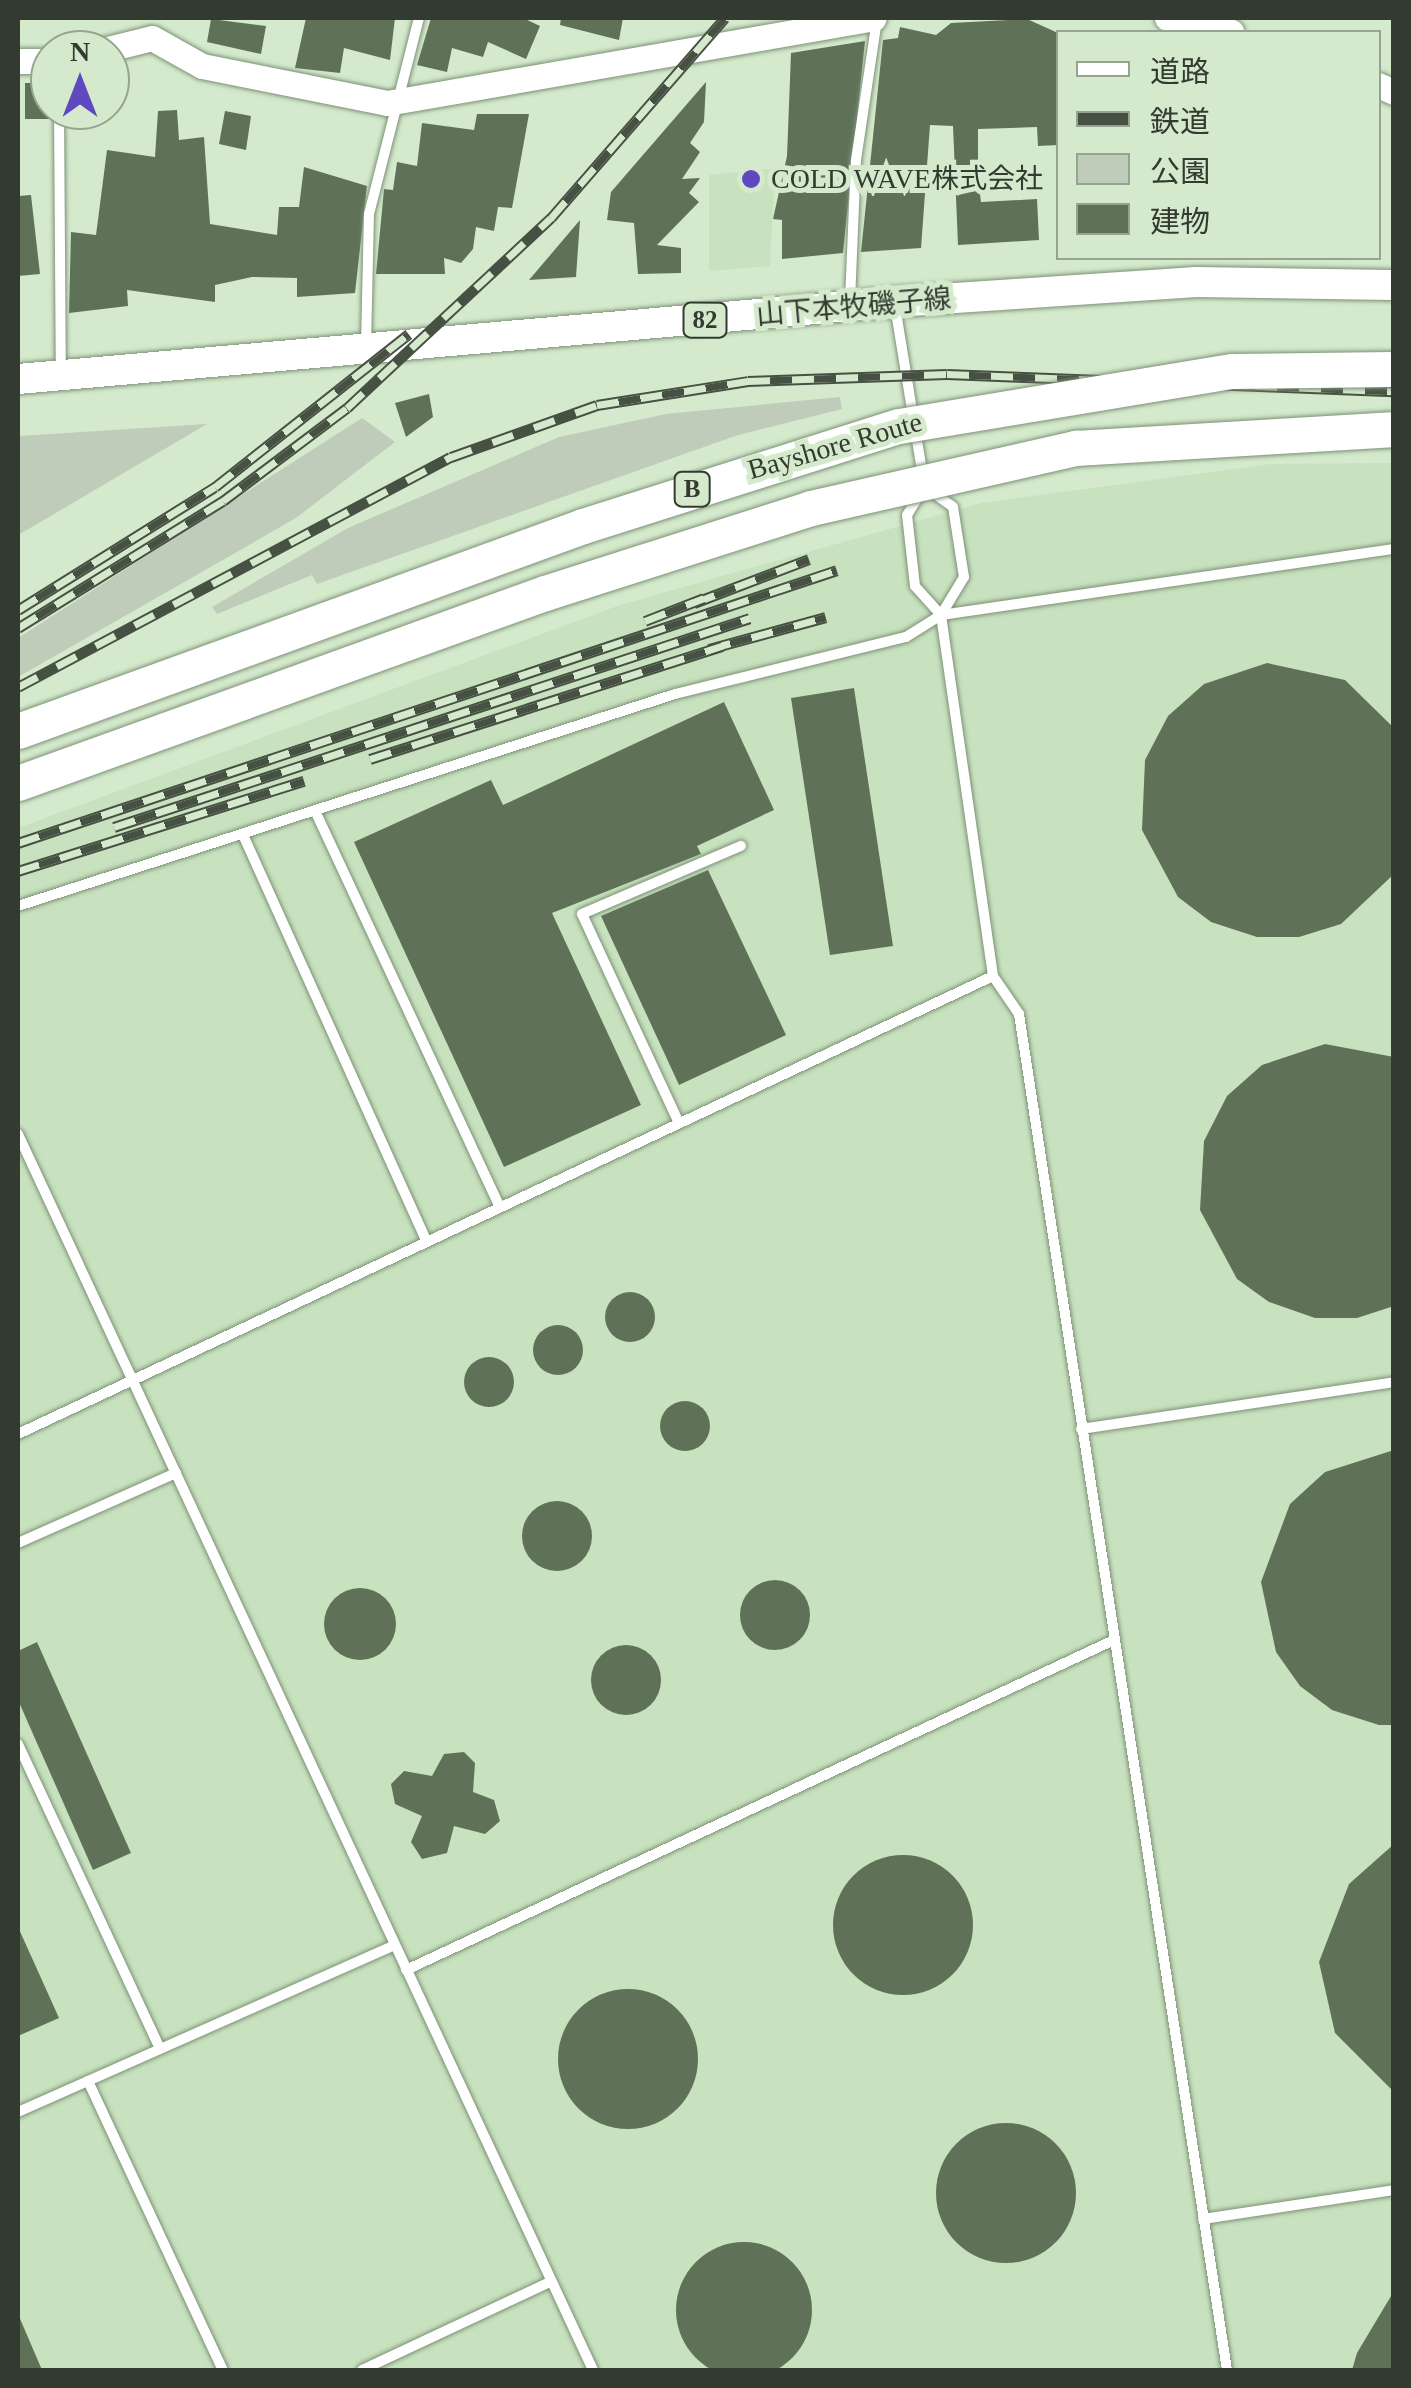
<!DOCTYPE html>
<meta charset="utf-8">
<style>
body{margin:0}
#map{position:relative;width:1411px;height:2388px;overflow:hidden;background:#d5eacd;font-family:"Times New Roman","Noto Sans JP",serif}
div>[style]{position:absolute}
.built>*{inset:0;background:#c8e2bf}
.green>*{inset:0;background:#bfccba}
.building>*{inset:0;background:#5f7258}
.round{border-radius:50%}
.roads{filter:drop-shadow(0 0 2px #7d9176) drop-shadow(0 0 2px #7d9176)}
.service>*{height:10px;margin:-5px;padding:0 5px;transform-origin:5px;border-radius:5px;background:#fff}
.tertiary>*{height:25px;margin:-12.5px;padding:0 12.5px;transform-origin:12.5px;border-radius:12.5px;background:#fff}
.primary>*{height:30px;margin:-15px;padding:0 15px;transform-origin:15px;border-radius:15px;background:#fff}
.rail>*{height:11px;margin-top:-5.5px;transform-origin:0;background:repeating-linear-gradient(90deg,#d5eacd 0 22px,#475143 0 44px);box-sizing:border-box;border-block:2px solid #475143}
.bridges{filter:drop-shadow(0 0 2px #7d9176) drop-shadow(0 0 2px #7d9176)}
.motorway-bridge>*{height:35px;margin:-17.5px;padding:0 17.5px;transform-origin:17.5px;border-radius:17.5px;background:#fff}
.dots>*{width:28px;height:28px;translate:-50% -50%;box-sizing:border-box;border:5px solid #d5eacd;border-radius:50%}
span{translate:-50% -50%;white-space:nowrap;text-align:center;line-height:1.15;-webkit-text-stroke:10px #d5eacd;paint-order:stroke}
.shield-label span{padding:2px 8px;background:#d5eacd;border:2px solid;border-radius:8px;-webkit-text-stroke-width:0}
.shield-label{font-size:25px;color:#333b30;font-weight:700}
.poi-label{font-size:28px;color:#333b30}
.left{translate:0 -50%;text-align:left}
.street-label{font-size:28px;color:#333b30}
.frame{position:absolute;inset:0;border:20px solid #333b30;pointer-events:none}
.legend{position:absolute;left:1056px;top:30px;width:325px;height:230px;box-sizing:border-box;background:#d5eacd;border:2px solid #94a48e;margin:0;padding:12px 18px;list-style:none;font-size:30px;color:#333b30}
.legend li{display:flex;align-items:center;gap:20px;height:50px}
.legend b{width:50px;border:2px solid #94a48e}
.north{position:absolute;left:30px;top:30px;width:100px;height:100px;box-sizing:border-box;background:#d5eacd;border:2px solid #94a48e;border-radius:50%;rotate:0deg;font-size:28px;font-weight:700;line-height:40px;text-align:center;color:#333b30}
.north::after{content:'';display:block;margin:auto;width:35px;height:45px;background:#6048c0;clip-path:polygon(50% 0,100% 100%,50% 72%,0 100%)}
</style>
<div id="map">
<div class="built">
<div style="clip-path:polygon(775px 168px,770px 266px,709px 271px,709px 175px)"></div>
<div style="clip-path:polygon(1393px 463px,1393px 2370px,18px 2370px,18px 828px,620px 605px,981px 503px,1271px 464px)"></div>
</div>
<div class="green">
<div style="clip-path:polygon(840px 397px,842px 409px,738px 435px,317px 584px,312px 575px,217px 614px,212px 607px,348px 528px,559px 437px,666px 414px)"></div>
<div style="clip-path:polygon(362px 418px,395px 442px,296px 518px,18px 677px,18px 638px)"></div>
<div style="clip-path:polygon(207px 424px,20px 534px,18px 436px)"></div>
</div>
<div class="building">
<div style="clip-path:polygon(306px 18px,395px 18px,390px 60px,344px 48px,340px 73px,295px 68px)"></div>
<div style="clip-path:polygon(431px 18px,523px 18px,540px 26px,526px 59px,488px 42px,483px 57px,452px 48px,447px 72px,417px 65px)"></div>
<div style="clip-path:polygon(561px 18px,623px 18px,619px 40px,560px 25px)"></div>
<div style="clip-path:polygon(211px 19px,266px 26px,261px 54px,207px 42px)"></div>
<div style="clip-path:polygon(1027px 19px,1058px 33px,1058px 145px,1038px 146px,1037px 127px,978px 129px,978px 179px,981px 202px,1037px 199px,1039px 240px,958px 245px,953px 126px,930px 125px,921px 248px,861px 252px,883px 40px,898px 38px,900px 27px,936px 35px,951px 23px)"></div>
<div style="clip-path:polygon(865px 41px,843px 253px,782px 259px,782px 220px,773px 219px,787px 156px,791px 53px)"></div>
<div style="clip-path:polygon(706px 82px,704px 122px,690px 143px,700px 152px,682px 179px,700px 178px,689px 193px,699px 202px,657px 245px,681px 248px,681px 273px,638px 274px,634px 223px,607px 220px,611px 192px)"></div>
<div style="clip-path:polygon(25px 83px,49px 83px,49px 119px,25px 119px)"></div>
<div style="clip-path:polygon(177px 110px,179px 140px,204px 137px,210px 224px,277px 235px,279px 207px,299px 207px,304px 167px,367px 186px,355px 293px,297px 297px,297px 278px,252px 277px,215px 285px,215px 302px,127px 290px,128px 306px,69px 313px,71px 232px,96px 235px,107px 150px,155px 157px,158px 111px)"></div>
<div style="clip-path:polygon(225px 111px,251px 116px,246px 150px,219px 144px)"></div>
<div style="clip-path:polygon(477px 114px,529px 114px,512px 208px,498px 207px,494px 231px,476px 227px,473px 249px,461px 263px,444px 258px,445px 274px,376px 274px,384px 189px,393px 190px,397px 162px,417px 166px,422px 123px,474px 130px)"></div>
<div style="clip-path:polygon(31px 195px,40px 274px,18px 276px,18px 196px)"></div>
<div style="clip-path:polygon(580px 220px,576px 277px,529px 280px)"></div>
<div style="clip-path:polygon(429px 394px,433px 417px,406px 437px,395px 403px)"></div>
<div style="clip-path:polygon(1267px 663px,1345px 680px,1394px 728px,1394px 874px,1341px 924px,1299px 937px,1257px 937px,1211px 922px,1178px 897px,1142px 830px,1145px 760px,1168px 716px,1204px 684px)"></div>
<div style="clip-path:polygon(854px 688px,893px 946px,830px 955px,791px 698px)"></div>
<div style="clip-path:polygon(724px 702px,774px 810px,697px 846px,701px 854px,552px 913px,641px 1105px,504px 1167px,354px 842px,491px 780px,503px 805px)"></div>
<div style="clip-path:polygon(708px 870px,786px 1035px,679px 1085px,601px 916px)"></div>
<div style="clip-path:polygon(1325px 1044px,1394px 1057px,1394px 1306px,1357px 1318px,1315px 1318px,1269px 1302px,1237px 1279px,1200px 1210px,1204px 1141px,1227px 1096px,1262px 1065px)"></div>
<div class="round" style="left:605px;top:1292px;width:50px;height:50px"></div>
<div class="round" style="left:533px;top:1325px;width:50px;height:50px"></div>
<div class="round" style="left:464px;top:1357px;width:50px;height:50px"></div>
<div class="round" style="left:660px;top:1401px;width:50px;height:50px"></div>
<div style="clip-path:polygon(1394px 1450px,1394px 1725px,1379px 1725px,1332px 1710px,1300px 1686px,1276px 1652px,1261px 1582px,1290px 1504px,1325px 1472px)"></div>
<div class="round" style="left:522px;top:1501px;width:70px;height:70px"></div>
<div class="round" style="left:740px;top:1580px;width:70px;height:70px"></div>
<div class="round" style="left:324px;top:1588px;width:72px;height:72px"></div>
<div style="clip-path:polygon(37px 1642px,131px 1853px,93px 1870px,18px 1700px,18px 1651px)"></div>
<div class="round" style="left:591px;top:1645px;width:70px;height:70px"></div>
<div style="clip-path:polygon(464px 1752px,475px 1763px,473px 1792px,494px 1800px,500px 1821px,485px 1834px,454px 1826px,447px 1853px,422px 1859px,411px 1842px,422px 1816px,395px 1804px,391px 1784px,404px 1771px,432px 1776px,444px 1754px)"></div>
<div style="clip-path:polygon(1394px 1844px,1394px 2092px,1335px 2033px,1319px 1962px,1349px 1884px)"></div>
<div class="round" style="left:833px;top:1855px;width:140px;height:140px"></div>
<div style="clip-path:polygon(18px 1927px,59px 2018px,18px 2036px)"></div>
<div class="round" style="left:558px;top:1989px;width:140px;height:140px"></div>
<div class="round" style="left:936px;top:2123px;width:140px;height:140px"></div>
<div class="round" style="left:676px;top:2242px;width:136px;height:136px"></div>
<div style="clip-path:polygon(1394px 2291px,1394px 2370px,1352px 2370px,1357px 2353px)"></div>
<div style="clip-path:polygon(18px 2314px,42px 2370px,18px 2370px)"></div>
</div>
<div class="roads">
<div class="service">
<div style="left:59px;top:110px;width:264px;rotate:89.6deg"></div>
<div style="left:850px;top:301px;width:141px;rotate:-87.6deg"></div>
<div style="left:856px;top:160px;width:142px;rotate:-81.5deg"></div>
<div style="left:895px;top:306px;width:173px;rotate:80.7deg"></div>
<div style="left:366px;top:345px;width:131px;rotate:-88.7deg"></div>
<div style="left:369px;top:214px;width:202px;rotate:-75.7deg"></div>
<div style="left:929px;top:490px;width:29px;rotate:35deg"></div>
<div style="left:953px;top:507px;width:71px;rotate:81.1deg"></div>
<div style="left:964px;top:577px;width:44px;rotate:121.2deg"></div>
<div style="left:317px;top:815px;width:433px;rotate:65deg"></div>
<div style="left:244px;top:837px;width:444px;rotate:65.7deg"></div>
<div style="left:18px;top:906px;width:690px;rotate:-17.88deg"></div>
<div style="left:675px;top:694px;width:238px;rotate:-13.9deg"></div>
<div style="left:906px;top:637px;width:41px;rotate:-32.2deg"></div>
<div style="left:941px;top:615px;width:458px;rotate:-8.3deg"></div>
<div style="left:993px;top:976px;width:46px;rotate:55.6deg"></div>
<div style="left:1019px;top:1014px;width:1372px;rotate:81.28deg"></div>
<div style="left:679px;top:1123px;width:230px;rotate:-114.9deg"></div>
<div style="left:582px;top:914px;width:173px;rotate:-23.2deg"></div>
<div style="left:18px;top:1134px;width:1363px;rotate:65.05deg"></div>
<div style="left:1081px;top:1429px;width:317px;rotate:-8.5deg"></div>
<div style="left:18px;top:1434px;width:1077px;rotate:-25.16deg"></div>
<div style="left:993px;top:976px;width:365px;rotate:-98.2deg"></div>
<div style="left:941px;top:615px;width:39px;rotate:-132deg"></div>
<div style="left:915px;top:586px;width:71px;rotate:-96.4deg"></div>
<div style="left:907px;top:515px;width:26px;rotate:-58deg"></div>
<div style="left:18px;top:1543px;width:173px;rotate:-23.9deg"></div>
<div style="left:18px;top:1744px;width:336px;rotate:65deg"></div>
<div style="left:406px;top:1970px;width:781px;rotate:-24.99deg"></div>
<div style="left:88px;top:2081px;width:319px;rotate:65deg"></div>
<div style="left:18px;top:2112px;width:411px;rotate:-23.9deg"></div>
<div style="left:1203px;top:2219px;width:193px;rotate:-8.6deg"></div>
<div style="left:362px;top:2370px;width:208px;rotate:-25.1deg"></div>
</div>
<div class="tertiary">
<div style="left:1167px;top:18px;width:66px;rotate:12.2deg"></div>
<div style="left:104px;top:50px;width:49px;rotate:-14deg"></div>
<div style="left:152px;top:38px;width:57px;rotate:29.2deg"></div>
<div style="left:202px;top:66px;width:189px;rotate:11.3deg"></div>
<div style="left:387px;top:103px;width:494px;rotate:-9.9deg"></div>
<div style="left:18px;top:61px;width:32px"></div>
<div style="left:1378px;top:85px;width:17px;rotate:24deg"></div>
</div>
<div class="primary">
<div style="left:18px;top:379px;width:880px;rotate:-5.02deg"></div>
<div style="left:895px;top:302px;width:302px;rotate:-3.8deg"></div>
<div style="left:1196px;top:282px;width:198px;rotate:0.9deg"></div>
</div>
</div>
<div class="rail">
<div style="left:694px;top:603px;width:123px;rotate:-20.9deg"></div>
<div style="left:18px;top:610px;width:232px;rotate:-32deg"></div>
<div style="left:215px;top:487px;width:247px;rotate:-38.3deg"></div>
<div style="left:645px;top:621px;width:63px;rotate:-21.3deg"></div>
<div style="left:18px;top:628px;width:241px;rotate:-31.8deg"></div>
<div style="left:223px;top:501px;width:155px;rotate:-36.9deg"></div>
<div style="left:347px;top:408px;width:279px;rotate:-43deg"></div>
<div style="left:551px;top:218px;width:265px;rotate:-49deg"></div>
<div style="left:709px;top:649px;width:121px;rotate:-15.3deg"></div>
<div style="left:18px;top:687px;width:490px;rotate:-28deg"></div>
<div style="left:451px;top:457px;width:155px;rotate:-19.6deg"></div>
<div style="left:597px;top:405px;width:153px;rotate:-9deg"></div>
<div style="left:748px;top:381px;width:199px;rotate:-2deg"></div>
<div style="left:947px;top:374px;width:447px;rotate:2.2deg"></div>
<div style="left:370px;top:759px;width:370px;rotate:-17.8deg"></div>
<div style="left:114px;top:827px;width:669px;rotate:-18.19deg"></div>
<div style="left:18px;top:843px;width:863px;rotate:-18.43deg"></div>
<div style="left:18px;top:871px;width:300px;rotate:-17.5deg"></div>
</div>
<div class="bridges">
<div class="motorway-bridge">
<div style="left:18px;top:731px;width:601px;rotate:-19.94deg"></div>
<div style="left:583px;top:526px;width:331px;rotate:-17.6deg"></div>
<div style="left:899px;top:426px;width:338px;rotate:-9.4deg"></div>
<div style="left:1233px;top:371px;width:161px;rotate:-0.7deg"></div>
<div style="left:18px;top:783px;width:560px;rotate:-19.83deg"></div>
<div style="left:545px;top:593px;width:279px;rotate:-17.7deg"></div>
<div style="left:811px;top:508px;width:272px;rotate:-12.8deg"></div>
<div style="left:1076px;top:448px;width:319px;rotate:-3.4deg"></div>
</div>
</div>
<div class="dots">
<div style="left:751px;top:179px;background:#6048c0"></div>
</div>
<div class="shield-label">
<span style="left:705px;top:320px">82</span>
<span style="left:692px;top:489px">B</span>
</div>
<div class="poi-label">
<span class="left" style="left:771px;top:179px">COLD WAVE株式会社</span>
</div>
<div class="street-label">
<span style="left:854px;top:307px;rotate:-5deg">山下本牧磯子線</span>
<span style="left:835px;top:446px;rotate:-16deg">Bayshore Route</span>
</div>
<div class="frame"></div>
<ul class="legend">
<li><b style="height:12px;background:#fff"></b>道路</li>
<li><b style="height:12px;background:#475143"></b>鉄道</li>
<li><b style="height:28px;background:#bfccba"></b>公園</li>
<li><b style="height:28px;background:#5f7258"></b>建物</li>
</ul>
<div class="north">N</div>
</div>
